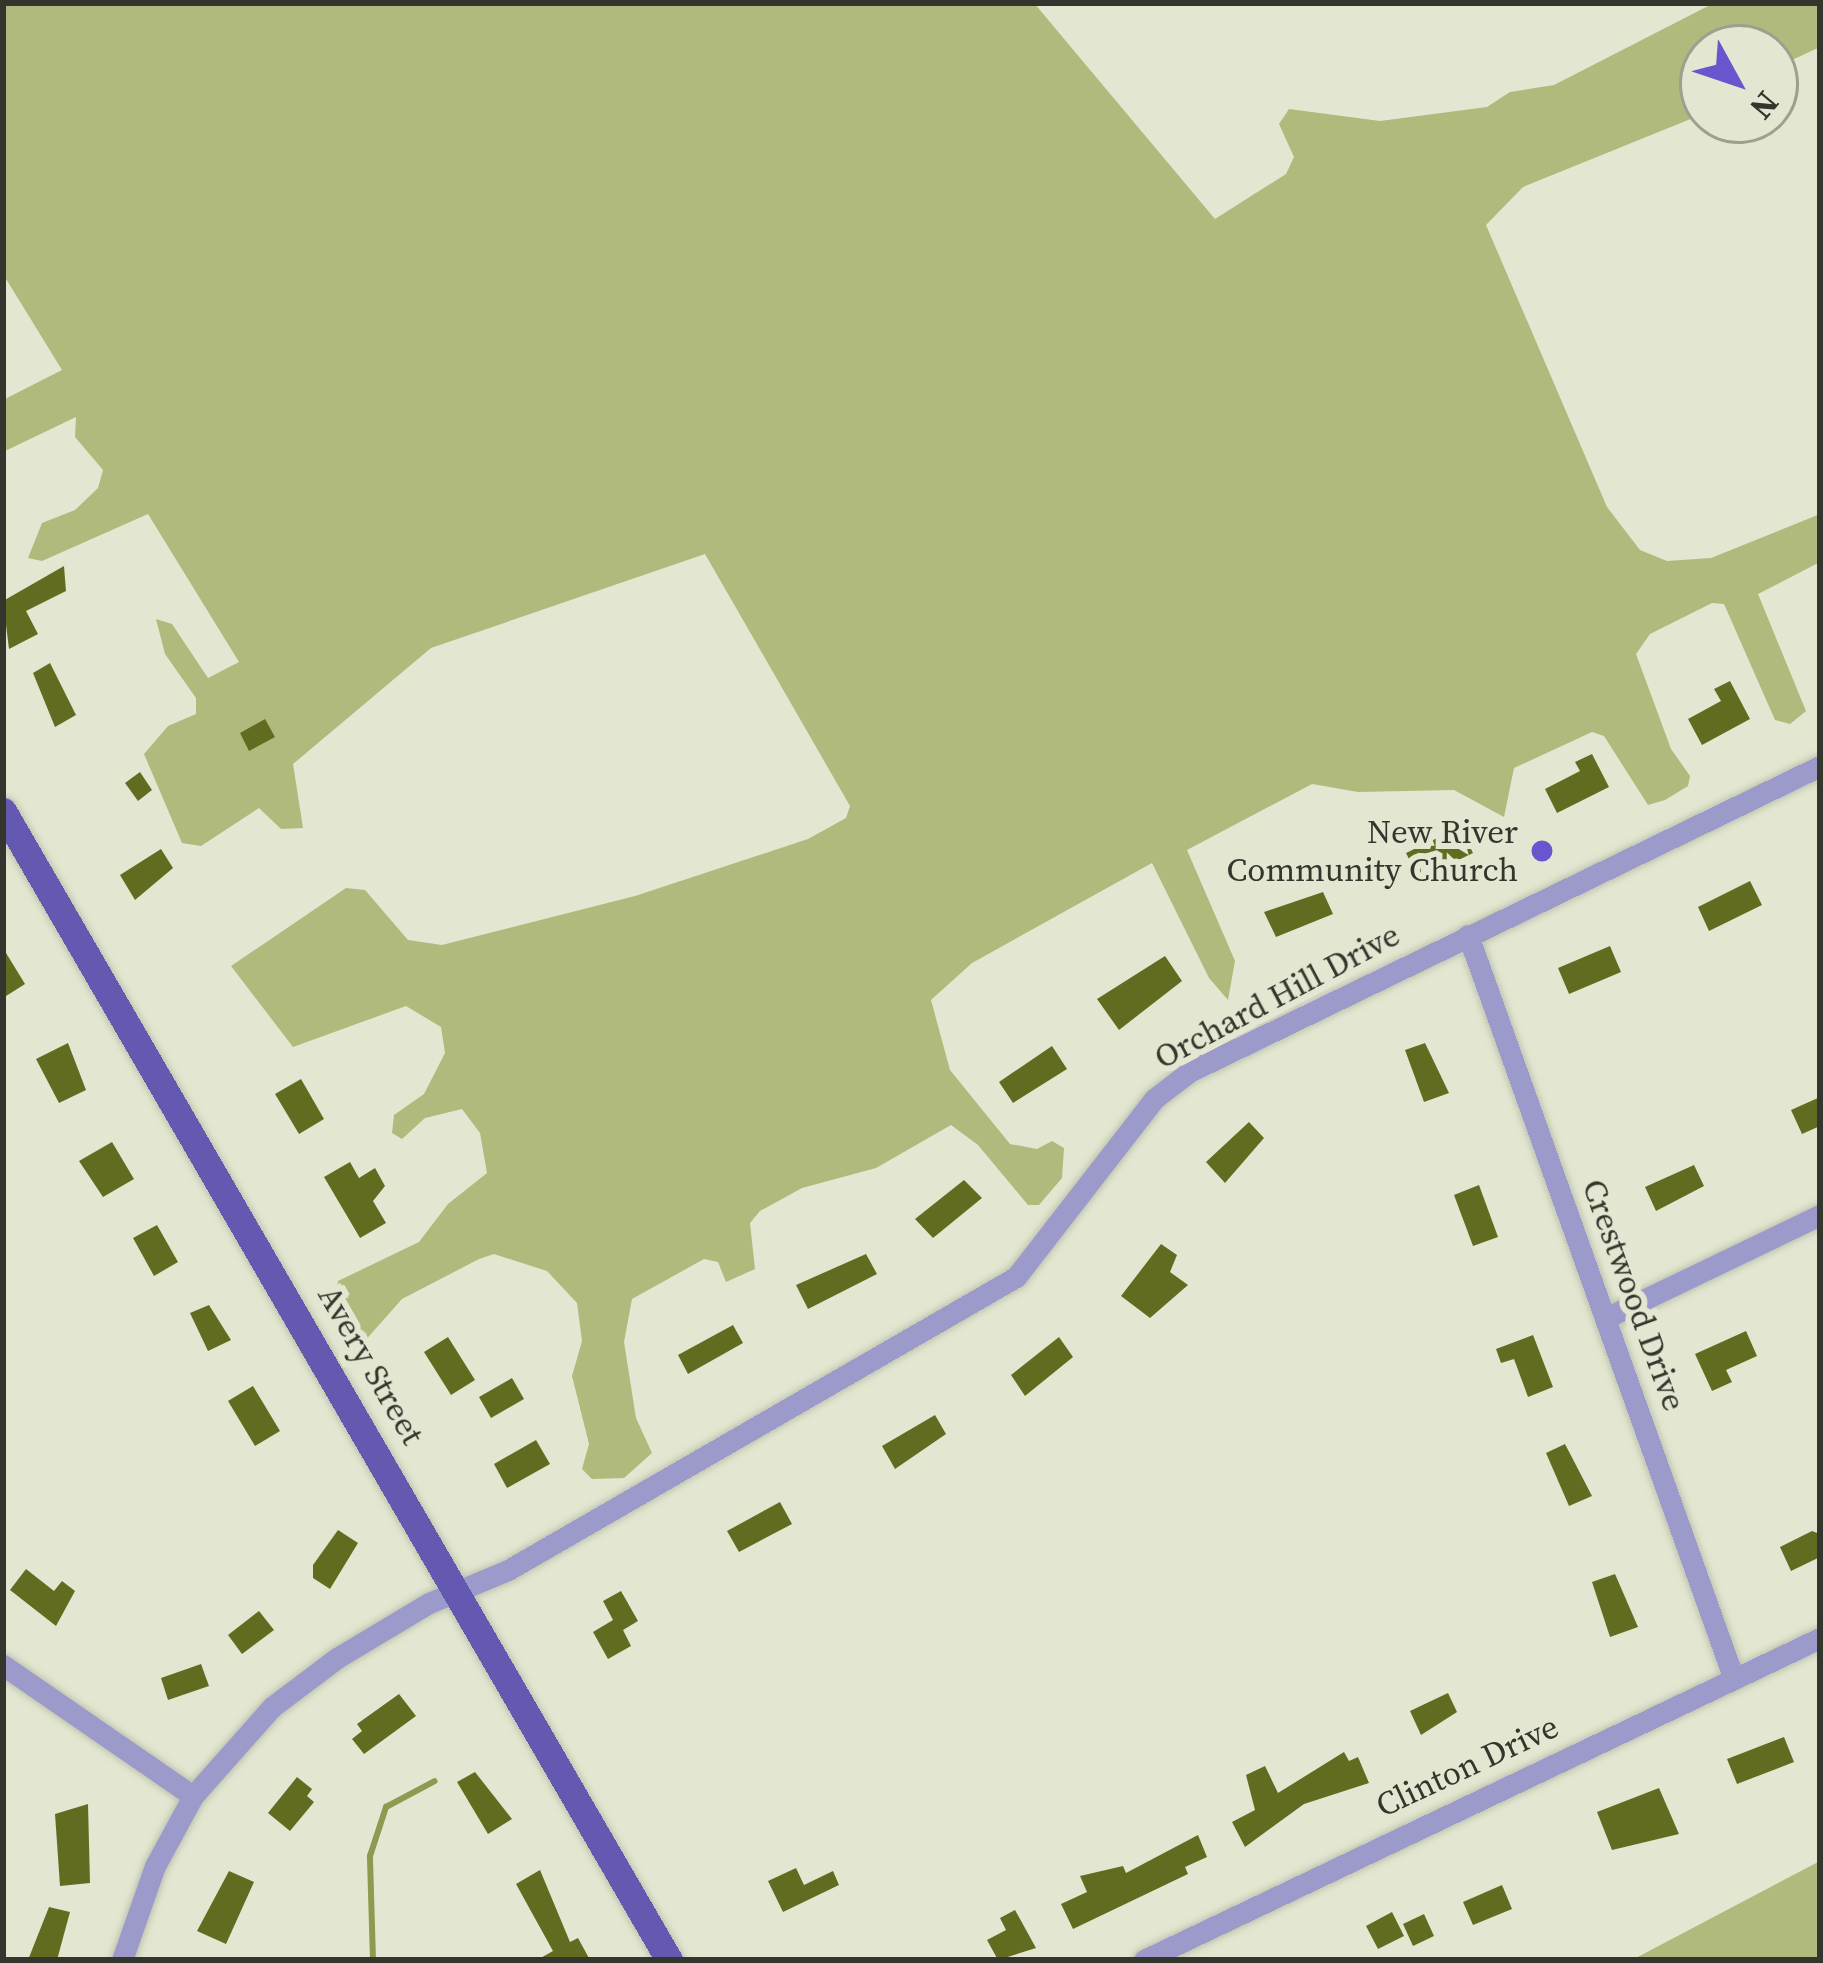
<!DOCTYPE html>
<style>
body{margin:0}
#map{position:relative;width:1823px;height:1963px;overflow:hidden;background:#e3e7d1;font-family:"Source Serif 4",serif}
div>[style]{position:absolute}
.green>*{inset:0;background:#afba7c}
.stream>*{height:6px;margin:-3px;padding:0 3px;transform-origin:3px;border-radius:3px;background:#8e9a50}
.building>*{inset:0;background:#626c20}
.roads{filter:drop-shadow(0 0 3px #c0c4b0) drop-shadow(0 0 3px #c0c4b0)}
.minor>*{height:21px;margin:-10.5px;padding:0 10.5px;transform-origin:10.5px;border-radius:10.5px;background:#9c9acb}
.major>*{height:27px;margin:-13.5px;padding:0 13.5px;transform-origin:13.5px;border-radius:13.5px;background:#6359b1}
.dots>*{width:33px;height:33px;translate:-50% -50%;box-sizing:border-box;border:6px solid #e3e7d1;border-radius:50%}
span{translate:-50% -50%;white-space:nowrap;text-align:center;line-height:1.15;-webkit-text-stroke:12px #e3e7d1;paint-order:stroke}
.poi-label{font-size:33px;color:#34362e}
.right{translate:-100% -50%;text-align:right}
.street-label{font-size:33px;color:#34362e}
.frame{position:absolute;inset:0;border:6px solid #34362e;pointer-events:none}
.north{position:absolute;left:1679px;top:24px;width:120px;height:120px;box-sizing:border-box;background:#e3e7d1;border:3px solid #9da090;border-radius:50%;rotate:130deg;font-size:33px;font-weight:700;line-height:48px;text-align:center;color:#34362e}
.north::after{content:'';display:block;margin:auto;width:42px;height:54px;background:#6955ce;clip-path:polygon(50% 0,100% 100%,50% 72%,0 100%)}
</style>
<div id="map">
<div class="green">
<div style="clip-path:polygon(3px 3px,1034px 3px,1215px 219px,1286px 174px,1294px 157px,1279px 124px,1289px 109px,1380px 121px,1487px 107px,1510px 92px,1554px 85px,1714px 3px,1820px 3px,1820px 47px,1775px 68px,1775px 48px,1703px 48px,1703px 114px,1523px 187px,1486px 225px,1607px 507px,1640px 550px,1667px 561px,1711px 558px,1820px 514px,1820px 562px,1758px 594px,1806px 711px,1790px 724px,1775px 720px,1724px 604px,1712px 603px,1650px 634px,1636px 654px,1671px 749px,1690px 776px,1688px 786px,1665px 800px,1648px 805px,1604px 736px,1592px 732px,1514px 768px,1504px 817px,1454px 790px,1358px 792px,1312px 784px,1187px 850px,1235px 961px,1228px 1000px,1209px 978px,1152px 863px,972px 963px,931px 1000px,950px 1070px,1010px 1144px,1037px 1149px,1052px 1141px,1064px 1148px,1062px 1178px,1039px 1205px,1028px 1205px,978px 1145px,951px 1125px,876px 1168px,802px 1188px,760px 1211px,750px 1223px,755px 1269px,726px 1282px,718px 1262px,704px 1259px,632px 1299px,624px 1342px,636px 1418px,652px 1453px,624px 1478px,592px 1479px,582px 1469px,589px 1444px,572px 1376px,582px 1341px,577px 1303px,547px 1271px,494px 1254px,479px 1259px,402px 1299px,362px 1344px,334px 1309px,338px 1281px,419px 1242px,448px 1204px,487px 1173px,480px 1133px,462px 1109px,425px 1118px,402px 1139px,392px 1133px,394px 1115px,424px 1094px,445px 1053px,441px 1027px,406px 1006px,293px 1047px,231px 966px,346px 888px,365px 890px,408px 940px,442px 945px,635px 896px,808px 839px,846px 818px,850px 806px,705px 554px,431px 648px,293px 764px,303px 828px,281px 829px,259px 808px,201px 846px,182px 843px,144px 754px,168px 726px,196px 714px,196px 698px,165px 654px,156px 619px,172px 624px,208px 678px,239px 662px,148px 514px,42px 561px,28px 558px,42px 523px,75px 510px,98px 488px,103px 470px,75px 437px,76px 417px,3px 452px,3px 400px,62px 370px,3px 274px)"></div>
<div style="clip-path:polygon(1820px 1861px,1820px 1960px,1632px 1960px)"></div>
</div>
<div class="stream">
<div style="left:373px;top:1960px;width:104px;rotate:-91.7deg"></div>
<div style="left:370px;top:1856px;width:52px;rotate:-71.9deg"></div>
<div style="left:386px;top:1807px;width:55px;rotate:-28deg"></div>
</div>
<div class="building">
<div style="clip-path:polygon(64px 566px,66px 591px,26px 611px,38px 634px,9px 649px,3px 601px)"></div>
<div style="clip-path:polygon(50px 663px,76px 715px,55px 727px,33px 673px)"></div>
<div style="clip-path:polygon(1730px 681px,1750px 719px,1702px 745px,1688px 719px,1721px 701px,1714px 689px)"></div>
<div style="clip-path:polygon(265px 719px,275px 737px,249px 751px,240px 733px)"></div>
<div style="clip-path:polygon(1592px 754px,1609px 787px,1557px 813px,1545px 789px,1580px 771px,1575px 762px)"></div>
<div style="clip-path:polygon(140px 772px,152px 790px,138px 801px,125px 783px)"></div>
<div style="clip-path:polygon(1460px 827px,1473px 853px,1419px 879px,1406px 853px)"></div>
<div style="clip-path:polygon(161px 849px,173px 868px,135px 900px,120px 875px)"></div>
<div style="clip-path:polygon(1750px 881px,1762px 905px,1709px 931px,1698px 907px)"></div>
<div style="clip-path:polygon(1323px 892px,1333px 914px,1276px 937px,1264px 912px)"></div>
<div style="clip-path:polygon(1610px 946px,1621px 972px,1569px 994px,1558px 968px)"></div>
<div style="clip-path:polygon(3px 948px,25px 984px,3px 998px)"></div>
<div style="clip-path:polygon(1165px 956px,1182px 981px,1119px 1030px,1097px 999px)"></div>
<div style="clip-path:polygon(68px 1043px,86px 1090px,59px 1103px,36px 1059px)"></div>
<div style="clip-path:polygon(1425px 1043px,1449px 1093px,1424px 1102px,1405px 1050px)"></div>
<div style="clip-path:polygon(1052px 1046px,1067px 1069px,1013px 1103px,999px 1082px)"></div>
<div style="clip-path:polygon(301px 1079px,324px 1119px,299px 1134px,275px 1094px)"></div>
<div style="clip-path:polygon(1820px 1097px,1820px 1126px,1802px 1134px,1791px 1110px)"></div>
<div style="clip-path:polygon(1249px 1122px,1264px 1138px,1225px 1183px,1206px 1162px)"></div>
<div style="clip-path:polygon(112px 1142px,134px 1179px,103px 1197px,79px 1161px)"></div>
<div style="clip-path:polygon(350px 1162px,359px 1178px,375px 1168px,385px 1186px,373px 1201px,386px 1223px,360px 1238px,324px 1177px)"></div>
<div style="clip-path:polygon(1694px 1165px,1704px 1186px,1656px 1211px,1645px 1187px)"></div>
<div style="clip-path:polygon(964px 1180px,982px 1198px,933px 1238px,915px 1219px)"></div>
<div style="clip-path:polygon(1479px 1185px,1498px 1237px,1473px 1246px,1454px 1195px)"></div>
<div style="clip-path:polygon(157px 1225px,178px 1262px,154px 1276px,133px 1238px)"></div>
<div style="clip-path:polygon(1161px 1244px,1177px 1255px,1170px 1272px,1188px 1285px,1150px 1318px,1121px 1296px)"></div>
<div style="clip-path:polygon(866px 1254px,877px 1274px,808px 1309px,796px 1285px)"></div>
<div style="clip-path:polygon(209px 1305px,231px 1340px,208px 1351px,190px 1313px)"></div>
<div style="clip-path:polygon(733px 1325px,743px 1343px,688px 1374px,678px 1355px)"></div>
<div style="clip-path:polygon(1746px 1331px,1757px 1356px,1726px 1370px,1732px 1382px,1712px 1391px,1695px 1354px)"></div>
<div style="clip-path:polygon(1533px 1335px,1553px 1387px,1528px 1397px,1514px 1359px,1501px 1363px,1496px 1349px)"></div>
<div style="clip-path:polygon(448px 1337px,475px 1380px,451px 1395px,424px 1352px)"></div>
<div style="clip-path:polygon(1059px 1337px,1073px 1357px,1025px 1396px,1011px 1375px)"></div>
<div style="clip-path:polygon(512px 1378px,524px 1399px,491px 1418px,479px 1397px)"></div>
<div style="clip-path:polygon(253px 1386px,280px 1431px,255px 1446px,228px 1401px)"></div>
<div style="clip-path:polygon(935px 1415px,946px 1434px,895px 1469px,882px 1446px)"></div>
<div style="clip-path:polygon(536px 1440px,550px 1464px,507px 1488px,494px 1464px)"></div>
<div style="clip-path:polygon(1565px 1444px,1592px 1496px,1569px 1506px,1546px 1453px)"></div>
<div style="clip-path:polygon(780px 1502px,792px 1524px,739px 1552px,727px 1531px)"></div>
<div style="clip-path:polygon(338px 1530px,358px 1543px,330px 1589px,313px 1578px,313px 1565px)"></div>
<div style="clip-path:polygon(1812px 1531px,1820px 1534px,1820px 1557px,1791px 1571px,1780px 1547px)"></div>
<div style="clip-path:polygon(26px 1569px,54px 1591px,62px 1581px,75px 1591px,56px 1626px,10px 1590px)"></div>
<div style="clip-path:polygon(1615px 1574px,1638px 1627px,1610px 1637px,1592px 1582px)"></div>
<div style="clip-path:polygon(621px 1591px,638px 1621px,623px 1630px,631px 1646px,608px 1659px,593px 1632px,613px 1620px,603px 1601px)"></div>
<div style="clip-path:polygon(259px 1611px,274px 1630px,242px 1654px,228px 1635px)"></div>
<div style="clip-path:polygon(201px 1664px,209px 1686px,168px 1700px,161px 1678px)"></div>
<div style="clip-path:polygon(1448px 1693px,1457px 1712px,1421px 1735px,1410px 1711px)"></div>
<div style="clip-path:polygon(399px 1694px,416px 1716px,364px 1754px,352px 1739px,362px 1731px,357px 1724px)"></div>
<div style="clip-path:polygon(1784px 1737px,1794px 1762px,1737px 1784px,1727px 1759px)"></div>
<div style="clip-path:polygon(1344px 1752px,1349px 1761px,1358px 1757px,1369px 1783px,1304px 1804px,1245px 1847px,1232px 1822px,1255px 1810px,1246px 1775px,1265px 1766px,1278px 1793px)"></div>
<div style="clip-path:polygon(475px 1772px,512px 1819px,488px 1834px,457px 1782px)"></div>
<div style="clip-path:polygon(297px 1777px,312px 1789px,307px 1796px,314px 1802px,290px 1831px,268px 1813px)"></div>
<div style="clip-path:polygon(1659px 1788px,1679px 1834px,1612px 1850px,1597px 1812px)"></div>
<div style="clip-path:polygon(88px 1804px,90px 1883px,60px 1886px,55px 1814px)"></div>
<div style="clip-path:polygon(1198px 1835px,1207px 1857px,1185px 1867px,1188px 1874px,1073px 1929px,1061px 1904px,1087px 1892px,1080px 1876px,1123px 1866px,1126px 1873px)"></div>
<div style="clip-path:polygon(796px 1868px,804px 1885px,833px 1871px,839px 1885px,783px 1912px,768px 1881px)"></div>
<div style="clip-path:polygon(540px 1870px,570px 1942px,578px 1938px,590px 1960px,537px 1960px,553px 1951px,516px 1884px)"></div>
<div style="clip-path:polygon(229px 1871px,254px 1882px,226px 1944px,197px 1931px)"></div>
<div style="clip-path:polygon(1502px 1885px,1512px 1909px,1473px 1925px,1463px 1902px)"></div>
<div style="clip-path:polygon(49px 1907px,70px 1912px,57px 1960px,28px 1960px)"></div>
<div style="clip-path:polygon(1015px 1910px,1036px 1948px,998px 1960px,987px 1940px,1006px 1930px,1000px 1918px)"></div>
<div style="clip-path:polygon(1392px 1912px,1404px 1936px,1378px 1949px,1366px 1926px)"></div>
<div style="clip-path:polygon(1424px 1914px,1434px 1936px,1413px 1946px,1403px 1924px)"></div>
</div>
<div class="roads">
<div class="minor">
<div style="left:1468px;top:935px;width:790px;rotate:70.33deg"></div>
<div style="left:1608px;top:1317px;width:235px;rotate:-25.7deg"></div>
<div style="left:3px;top:1665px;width:231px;rotate:34.6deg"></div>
<div style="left:122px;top:1960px;width:100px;rotate:-70.7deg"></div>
<div style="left:155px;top:1866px;width:80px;rotate:-61.5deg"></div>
<div style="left:193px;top:1796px;width:119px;rotate:-48.4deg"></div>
<div style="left:272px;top:1707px;width:81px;rotate:-37deg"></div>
<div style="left:337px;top:1658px;width:107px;rotate:-30.9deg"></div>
<div style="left:429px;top:1603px;width:86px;rotate:-22.7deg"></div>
<div style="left:508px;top:1570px;width:586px;rotate:-29.98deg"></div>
<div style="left:1016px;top:1277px;width:225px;rotate:-52.2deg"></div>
<div style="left:1154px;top:1099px;width:44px;rotate:-37.6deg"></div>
<div style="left:1189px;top:1072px;width:701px;rotate:-25.87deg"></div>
<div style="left:1144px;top:1960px;width:749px;rotate:-25.47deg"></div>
</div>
<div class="major">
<div style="left:3px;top:811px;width:1328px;rotate:59.9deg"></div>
</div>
</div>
<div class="dots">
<div style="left:1542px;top:851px;background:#6955ce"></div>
</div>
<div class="poi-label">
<span class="right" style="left:1518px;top:851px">New River<br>Community Church</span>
</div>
<div class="street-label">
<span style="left:1277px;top:996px;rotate:-28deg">Orchard Hill Drive</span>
<span style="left:1634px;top:1295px;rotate:70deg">Crestwood Drive</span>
<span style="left:371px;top:1365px;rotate:60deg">Avery Street</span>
<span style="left:1467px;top:1766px;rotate:-25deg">Clinton Drive</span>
</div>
<div class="frame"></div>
<div class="north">N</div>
</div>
